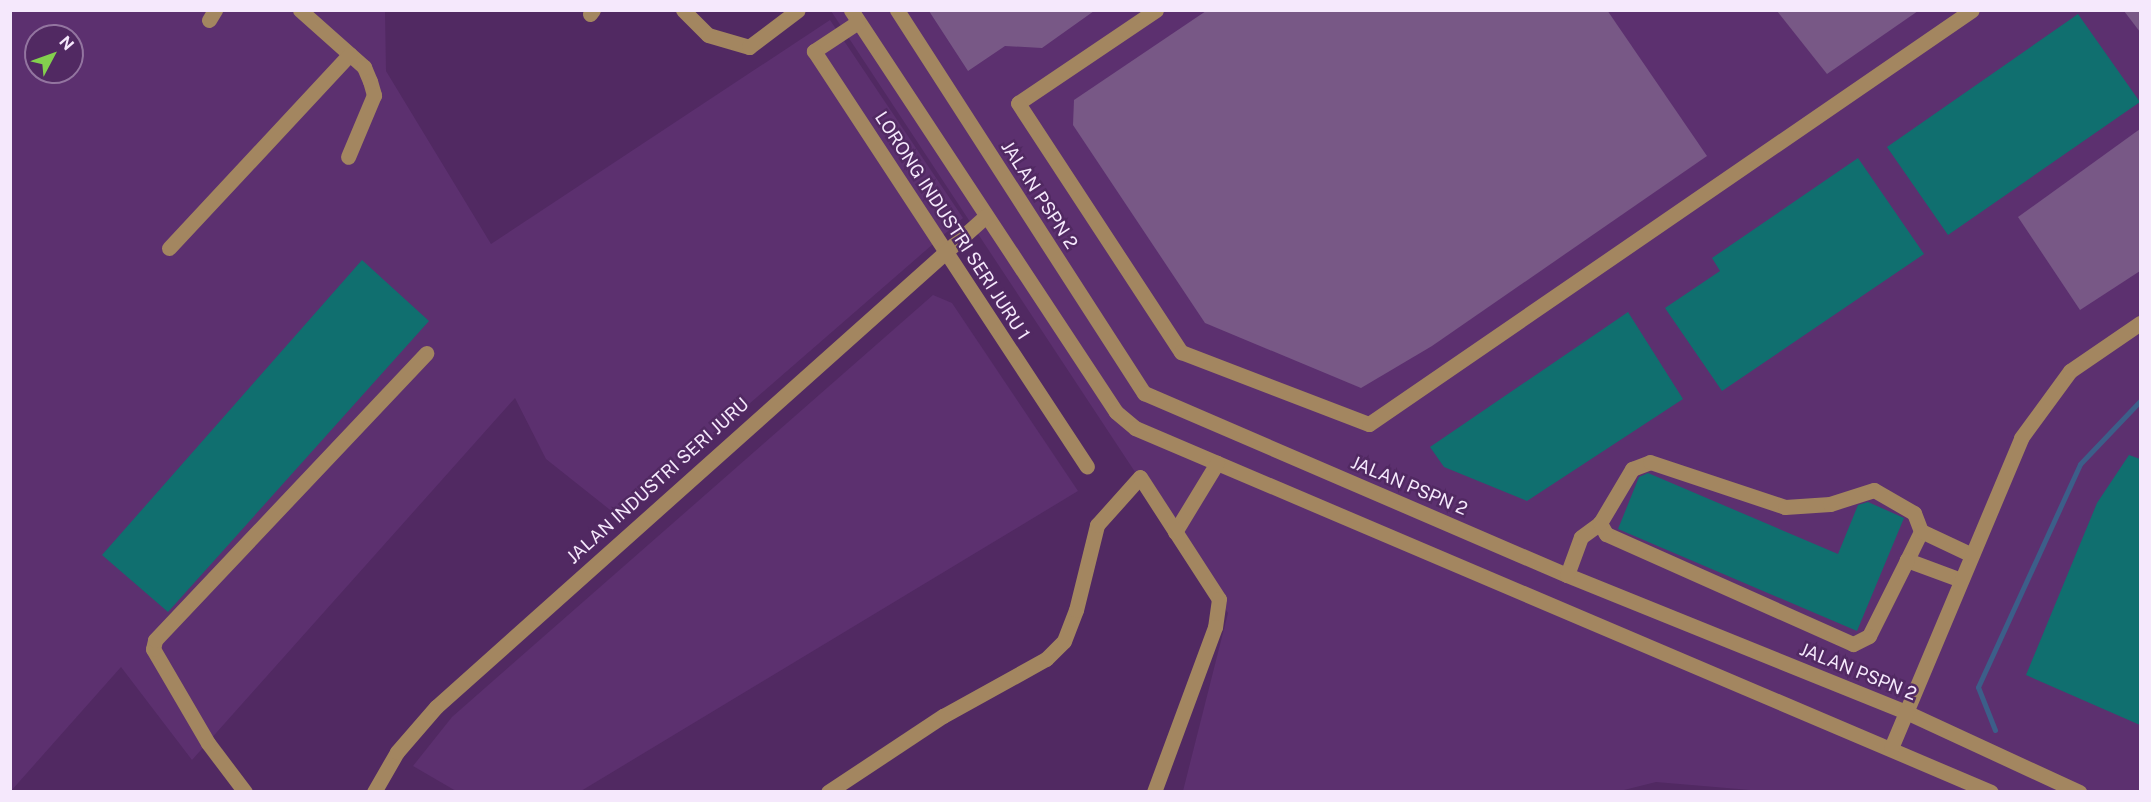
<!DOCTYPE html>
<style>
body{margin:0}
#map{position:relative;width:2151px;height:802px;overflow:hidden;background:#512962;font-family:"Public Sans",sans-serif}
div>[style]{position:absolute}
.built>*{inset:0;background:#5c306f}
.forest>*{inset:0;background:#785886}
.stream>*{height:5px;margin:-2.5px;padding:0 2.5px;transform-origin:2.5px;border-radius:2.5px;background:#3c5e89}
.building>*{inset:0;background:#106f6f}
.minor>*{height:15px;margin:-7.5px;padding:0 7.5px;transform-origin:7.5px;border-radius:7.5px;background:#a38660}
span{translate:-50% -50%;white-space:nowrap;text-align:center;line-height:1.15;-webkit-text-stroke:5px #512962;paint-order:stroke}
.street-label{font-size:18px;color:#f5e8fc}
.frame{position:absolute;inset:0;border:12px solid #f5e8fc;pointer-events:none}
.north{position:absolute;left:24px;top:24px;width:60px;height:60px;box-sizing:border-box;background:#512962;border:2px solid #9375a0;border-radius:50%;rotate:49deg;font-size:16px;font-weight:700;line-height:24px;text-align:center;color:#f5e8fc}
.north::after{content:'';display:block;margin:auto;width:21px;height:27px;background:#83d04e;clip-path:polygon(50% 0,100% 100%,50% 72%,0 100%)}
</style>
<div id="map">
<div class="built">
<div style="clip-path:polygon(evenodd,10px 11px,385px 11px,386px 71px,491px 244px,830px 20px,963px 218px,619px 517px,546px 459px,515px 398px,192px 760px,121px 667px,11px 791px,10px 11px,36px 36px,72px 36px,72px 72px,36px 72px,36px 36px)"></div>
<div style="clip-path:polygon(831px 11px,2140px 11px,2140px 791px,1774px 792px,1656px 782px,1616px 792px,1183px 791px,1228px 613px)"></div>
<div style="clip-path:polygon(933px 295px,952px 303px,1078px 491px,581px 791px,456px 791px,413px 766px,452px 717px)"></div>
</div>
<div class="forest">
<div style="clip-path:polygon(1607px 10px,1707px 156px,1432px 346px,1361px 388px,1205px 323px,1073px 125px,1074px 100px,1206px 11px)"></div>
<div style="clip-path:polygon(929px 11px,1094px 11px,1042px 48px,1005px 46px,968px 71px)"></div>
<div style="clip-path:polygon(1777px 11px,1918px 11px,1827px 74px)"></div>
<div style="clip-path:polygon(2124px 11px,2140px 11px,2140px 32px)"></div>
<div style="clip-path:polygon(2140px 129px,2140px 271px,2080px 310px,2018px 217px)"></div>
</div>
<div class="stream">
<div style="left:1995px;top:730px;width:46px;rotate:-111.6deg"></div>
<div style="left:1978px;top:687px;width:245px;rotate:-65.4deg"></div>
<div style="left:2080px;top:464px;width:87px;rotate:-46.4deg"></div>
</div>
<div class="building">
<div style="clip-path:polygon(2078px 14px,2140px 102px,1948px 235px,1887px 147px)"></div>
<div style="clip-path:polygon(1858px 158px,1924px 254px,1722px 391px,1665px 308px,1720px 271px,1712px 258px)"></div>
<div style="clip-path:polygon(362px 260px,429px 321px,168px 612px,102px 555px)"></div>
<div style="clip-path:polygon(1628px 312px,1683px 399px,1527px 501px,1444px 467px,1430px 447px)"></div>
<div style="clip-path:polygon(2129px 455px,2140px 459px,2140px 725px,2026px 675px,2097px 503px)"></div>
<div style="clip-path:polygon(1648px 473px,1838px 554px,1858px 505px,1868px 502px,1904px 518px,1857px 631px,1618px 529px,1639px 477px)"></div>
</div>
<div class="minor">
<div style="left:300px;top:10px;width:86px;rotate:41.7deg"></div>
<div style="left:364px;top:67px;width:15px;rotate:67deg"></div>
<div style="left:370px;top:81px;width:15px;rotate:74deg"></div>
<div style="left:374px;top:95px;width:67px;rotate:112.8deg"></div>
<div style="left:683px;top:10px;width:35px;rotate:45deg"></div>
<div style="left:708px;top:35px;width:43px;rotate:16.3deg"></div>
<div style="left:749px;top:47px;width:61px;rotate:-37.1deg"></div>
<div style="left:851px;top:10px;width:481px;rotate:56.6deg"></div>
<div style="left:1116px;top:412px;width:25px;rotate:40deg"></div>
<div style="left:1135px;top:428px;width:930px;rotate:23.04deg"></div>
<div style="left:897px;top:10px;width:456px;rotate:57.2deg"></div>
<div style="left:1144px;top:393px;width:460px;rotate:23.3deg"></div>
<div style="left:1567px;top:575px;width:366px;rotate:22deg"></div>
<div style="left:1906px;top:712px;width:191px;rotate:24.8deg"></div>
<div style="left:1156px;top:10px;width:166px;rotate:146deg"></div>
<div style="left:1018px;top:103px;width:298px;rotate:56.8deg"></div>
<div style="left:1181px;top:352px;width:201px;rotate:21deg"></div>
<div style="left:1369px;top:424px;width:731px;rotate:-34.47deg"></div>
<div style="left:590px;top:14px;width:5px;rotate:-53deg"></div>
<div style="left:209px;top:20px;width:12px;rotate:-59deg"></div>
<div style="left:858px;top:22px;width:53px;rotate:146.6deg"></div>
<div style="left:814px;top:51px;width:497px;rotate:56.7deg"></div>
<div style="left:169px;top:248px;width:265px;rotate:-47deg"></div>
<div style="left:1175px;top:532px;width:81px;rotate:-58.7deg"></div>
<div style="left:1907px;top:560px;width:32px;rotate:-64deg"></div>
<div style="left:1567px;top:575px;width:40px;rotate:-69.8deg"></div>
<div style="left:1581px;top:537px;width:24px;rotate:-36deg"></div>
<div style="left:1961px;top:580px;width:58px;rotate:-159.7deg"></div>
<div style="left:1907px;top:560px;width:85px;rotate:116.6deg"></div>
<div style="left:1869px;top:636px;width:18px;rotate:153deg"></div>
<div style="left:1853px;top:644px;width:270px;rotate:-156deg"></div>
<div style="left:1606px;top:534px;width:13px;rotate:-119deg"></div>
<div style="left:1600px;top:523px;width:63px;rotate:-59.3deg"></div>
<div style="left:1632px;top:469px;width:19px;rotate:-21deg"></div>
<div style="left:1650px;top:462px;width:142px;rotate:18.4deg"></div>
<div style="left:1785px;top:507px;width:45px;rotate:-3.8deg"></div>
<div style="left:1830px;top:504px;width:46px;rotate:-17.7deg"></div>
<div style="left:1874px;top:490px;width:46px;rotate:29.9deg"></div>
<div style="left:1914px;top:513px;width:19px;rotate:69deg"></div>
<div style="left:1921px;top:531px;width:56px;rotate:25.2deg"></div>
<div style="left:1891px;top:748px;width:336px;rotate:-67.2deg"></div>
<div style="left:2021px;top:438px;width:83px;rotate:-53.8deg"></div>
<div style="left:2070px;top:371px;width:85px;rotate:-34.4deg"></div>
<div style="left:245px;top:792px;width:61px;rotate:-127.1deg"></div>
<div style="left:208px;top:743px;width:109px;rotate:-120.3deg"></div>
<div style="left:153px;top:649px;width:9px;rotate:-77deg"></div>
<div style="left:155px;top:640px;width:395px;rotate:-46.6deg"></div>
<div style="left:374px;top:792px;width:46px;rotate:-60.1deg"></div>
<div style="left:397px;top:752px;width:60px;rotate:-49.1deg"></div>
<div style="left:436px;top:707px;width:737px;rotate:-41.76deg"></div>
<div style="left:828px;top:792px;width:138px;rotate:-33.5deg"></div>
<div style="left:943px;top:716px;width:118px;rotate:-29deg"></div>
<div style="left:1046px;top:659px;width:25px;rotate:-45deg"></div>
<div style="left:1064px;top:641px;width:33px;rotate:-69deg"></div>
<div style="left:1076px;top:610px;width:88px;rotate:-76.1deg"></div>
<div style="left:1097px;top:525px;width:64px;rotate:-48.1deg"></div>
<div style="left:1140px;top:477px;width:145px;rotate:57.1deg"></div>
<div style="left:1219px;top:599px;width:28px;rotate:98deg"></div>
<div style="left:1215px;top:627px;width:176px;rotate:110.3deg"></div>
</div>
<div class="street-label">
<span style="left:1039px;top:195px;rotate:57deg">JALAN PSPN 2</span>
<span style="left:952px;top:226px;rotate:57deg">LORONG INDUSTRI SERI JURU 1</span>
<span style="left:658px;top:481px;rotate:-42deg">JALAN INDUSTRI SERI JURU</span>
<span style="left:1409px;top:486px;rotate:23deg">JALAN PSPN 2</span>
<span style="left:1858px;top:672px;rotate:22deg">JALAN PSPN 2</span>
</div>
<div class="frame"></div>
<div class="north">N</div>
</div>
